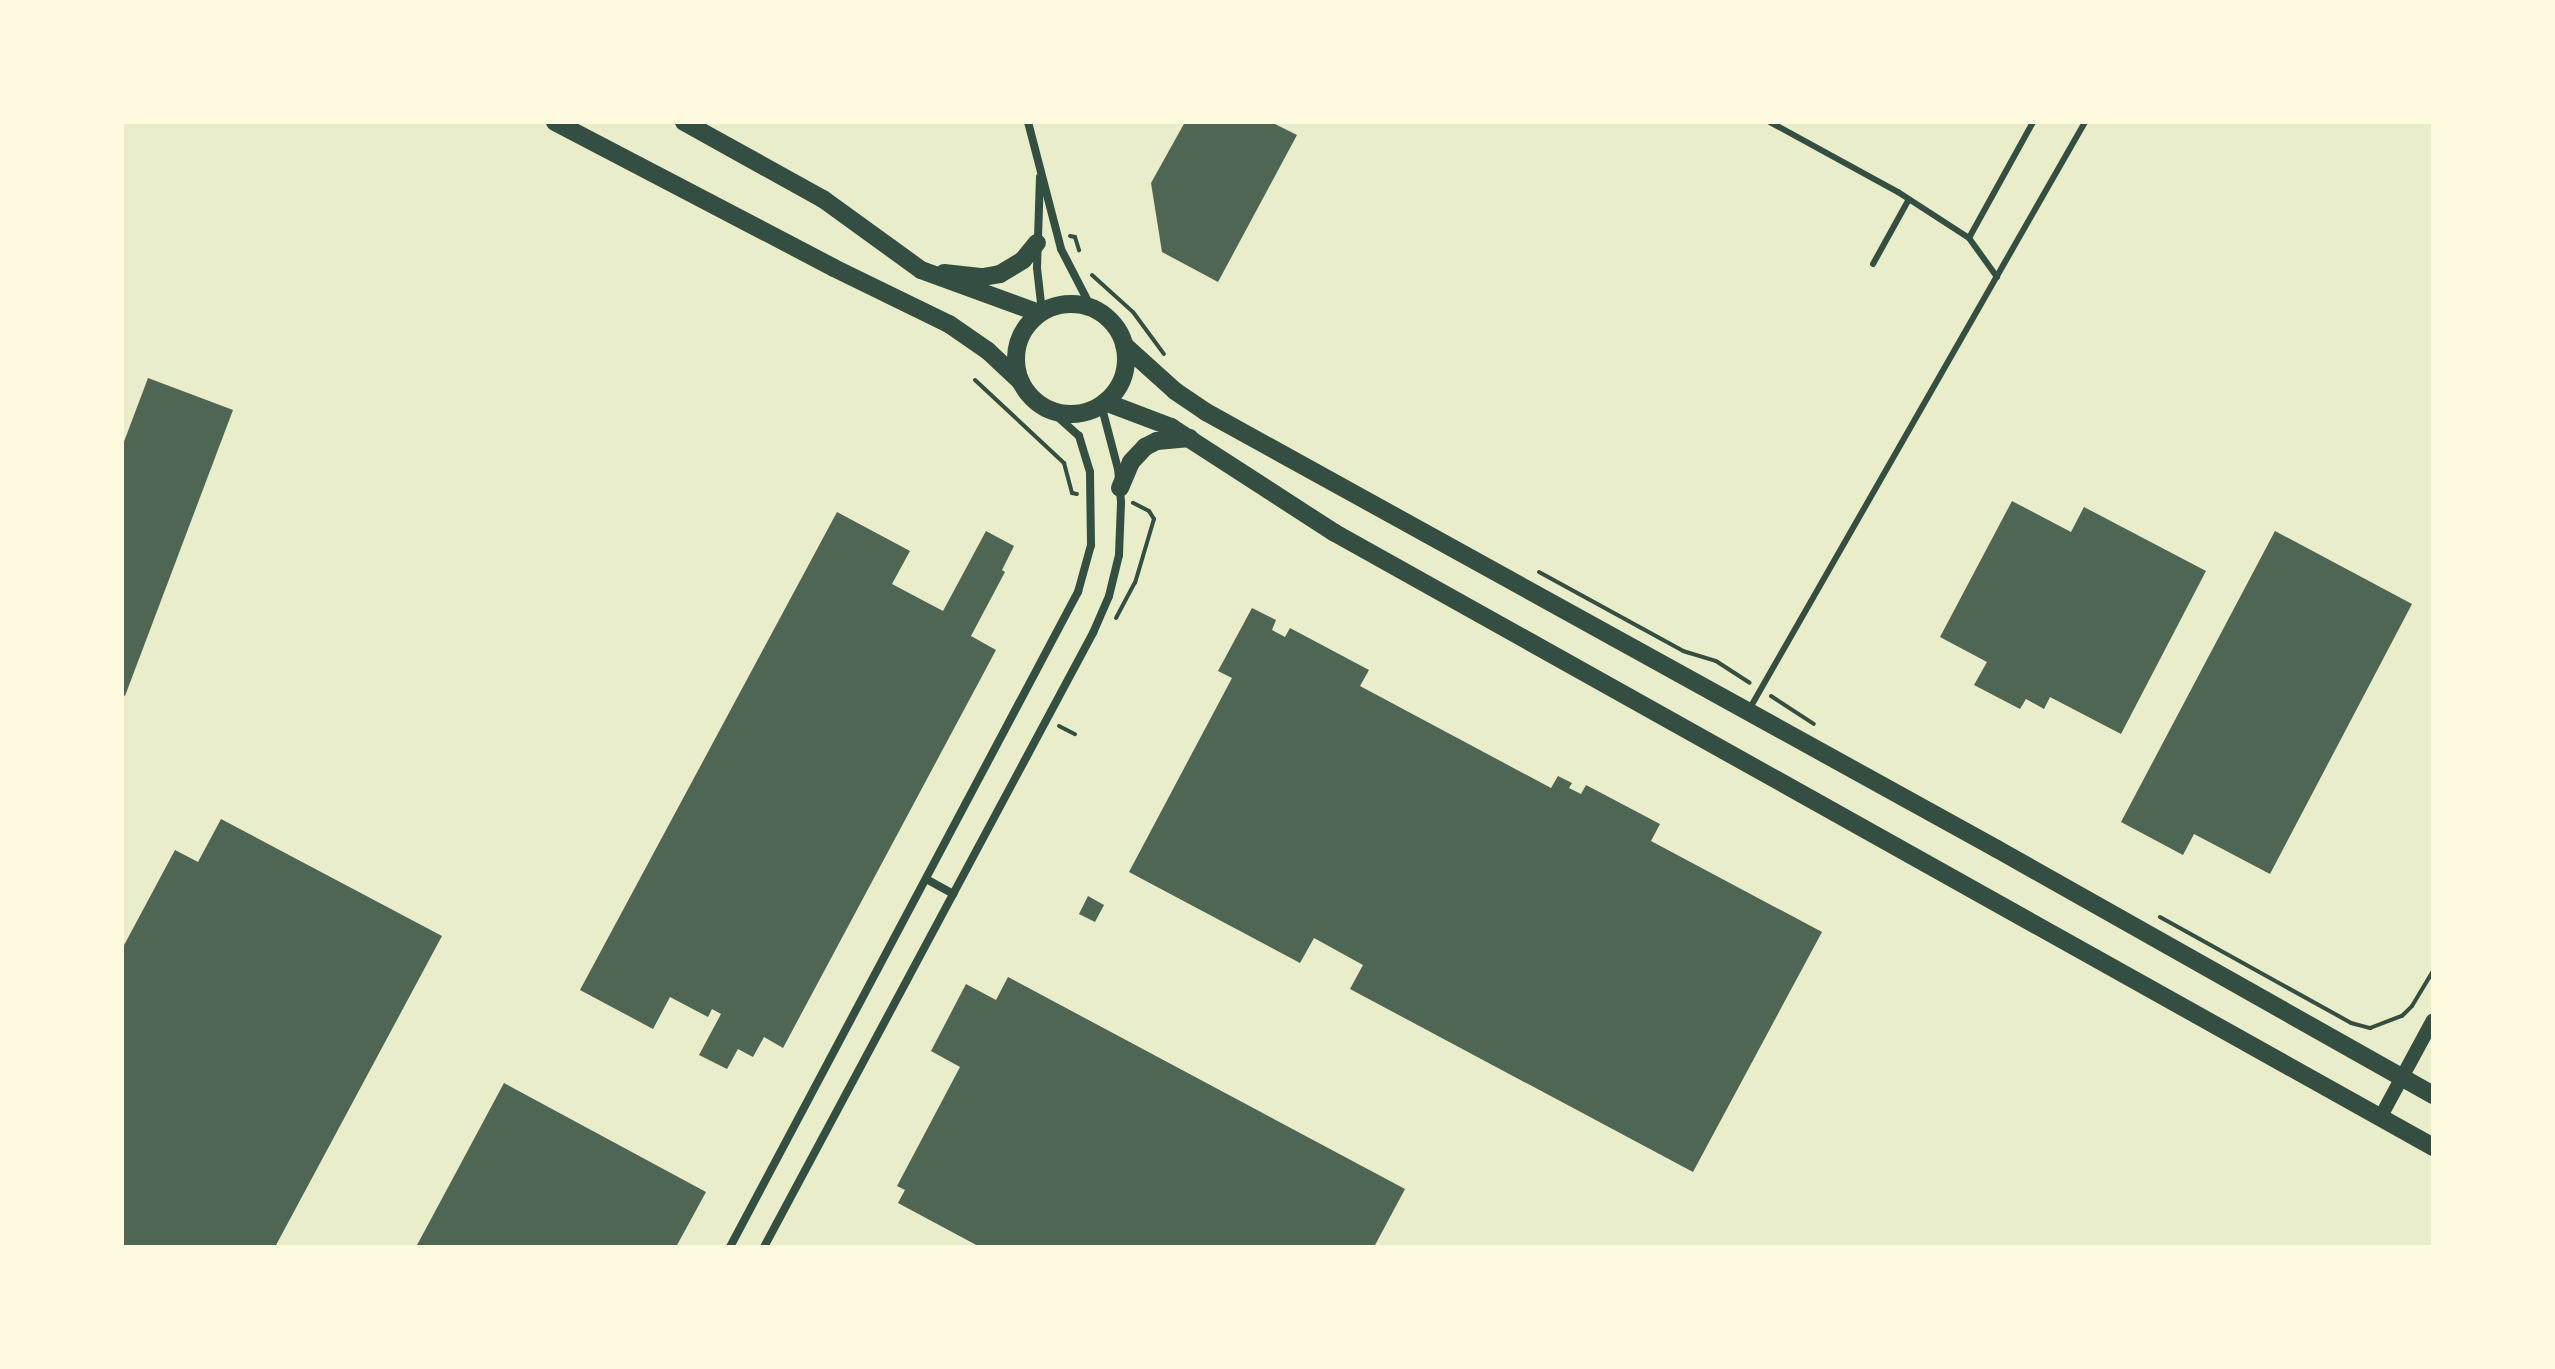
<!DOCTYPE html>
<style>
body{margin:0}
#map{position:relative;width:2555px;height:1369px;overflow:hidden;background:#e9edc9;font-family:"Archivo Narrow",sans-serif}
div>[style]{position:absolute}
.building>*{inset:0;background:#4f6655}
.path>*{height:4px;margin:-2px;padding:0 2px;transform-origin:2px;border-radius:2px;background:#344e41}
.service>*{height:6px;margin:-3px;padding:0 3px;transform-origin:3px;border-radius:3px;background:#344e41}
.minor>*{height:8px;margin:-4px;padding:0 4px;transform-origin:4px;border-radius:4px;background:#344e41}
.tertiary>*{height:14px;margin:-7px;padding:0 7px;transform-origin:7px;border-radius:7px;background:#344e41}
.primary>*{height:18px;margin:-9px;padding:0 9px;transform-origin:9px;border-radius:9px;background:#344e41}
.primary>.ring{margin:-9px;padding:0;box-sizing:content-box;background:none;border:18px solid #344e41;border-radius:50%}
span{translate:-50% -50%;white-space:nowrap;text-align:center;line-height:1.15;-webkit-text-stroke:7px #fefae0;paint-order:stroke}
.frame{position:absolute;inset:0;border:124px solid #fefae0;pointer-events:none}
</style>
<div id="map">
<div class="building">
<div style="clip-path:polygon(1185px 122px,1271px 122px,1297px 135px,1218px 282px,1162px 252px,1151px 183px)"></div>
<div style="clip-path:polygon(148px 378px,233px 410px,125px 696px,122px 694px,122px 447px)"></div>
<div style="clip-path:polygon(2012px 501px,2071px 532px,2084px 507px,2206px 571px,2121px 734px,2050px 697px,2044px 709px,2026px 699px,2020px 709px,1974px 685px,1987px 662px,1940px 637px)"></div>
<div style="clip-path:polygon(837px 512px,910px 551px,892px 584px,943px 611px,986px 531px,1014px 546px,1002px 570px,1005px 572px,971px 636px,996px 650px,783px 1048px,764px 1037px,753px 1057px,738px 1049px,727px 1069px,699px 1055px,721px 1014px,712px 1009px,708px 1017px,670px 997px,653px 1029px,580px 990px)"></div>
<div style="clip-path:polygon(2275px 531px,2412px 604px,2270px 874px,2194px 834px,2183px 855px,2121px 822px)"></div>
<div style="clip-path:polygon(1252px 608px,1276px 620px,1272px 630px,1285px 637px,1290px 628px,1369px 670px,1360px 686px,1551px 788px,1558px 776px,1572px 783px,1569px 788px,1581px 794px,1586px 785px,1660px 824px,1651px 841px,1822px 932px,1693px 1172px,1350px 989px,1363px 965px,1314px 938px,1300px 963px,1129px 872px,1232px 678px,1218px 671px)"></div>
<div style="clip-path:polygon(221px 819px,442px 936px,275px 1247px,122px 1247px,122px 949px,175px 850px,198px 862px)"></div>
<div style="clip-path:polygon(1088px 896px,1104px 905px,1095px 922px,1079px 914px)"></div>
<div style="clip-path:polygon(1008px 977px,1405px 1189px,1374px 1247px,980px 1247px,898px 1203px,905px 1190px,897px 1186px,960px 1067px,931px 1051px,966px 984px,996px 1000px)"></div>
<div style="clip-path:polygon(504px 1083px,706px 1192px,676px 1247px,416px 1247px)"></div>
</div>
<div class="path">
<div style="left:1070px;top:236px;width:5px;rotate:11deg"></div>
<div style="left:1075px;top:237px;width:14px;rotate:73deg"></div>
<div style="left:1092px;top:275px;width:55px;rotate:42.1deg"></div>
<div style="left:1133px;top:312px;width:52px;rotate:53.6deg"></div>
<div style="left:975px;top:380px;width:122px;rotate:43deg"></div>
<div style="left:1064px;top:463px;width:31px;rotate:75deg"></div>
<div style="left:1072px;top:493px;width:5px;rotate:11deg"></div>
<div style="left:1539px;top:572px;width:164px;rotate:28.7deg"></div>
<div style="left:1683px;top:651px;width:34px;rotate:17deg"></div>
<div style="left:1716px;top:661px;width:40px;rotate:32.9deg"></div>
<div style="left:1116px;top:618px;width:40px;rotate:-62deg"></div>
<div style="left:1135px;top:583px;width:67px;rotate:-73.5deg"></div>
<div style="left:1154px;top:519px;width:9px;rotate:-122deg"></div>
<div style="left:1149px;top:511px;width:18px;rotate:-153deg"></div>
<div style="left:1771px;top:696px;width:51px;rotate:33.1deg"></div>
<div style="left:1059px;top:726px;width:18px;rotate:27deg"></div>
<div style="left:2160px;top:917px;width:218px;rotate:29deg"></div>
<div style="left:2351px;top:1023px;width:20px;rotate:15deg"></div>
<div style="left:2370px;top:1028px;width:34px;rotate:-21deg"></div>
<div style="left:2402px;top:1016px;width:14px;rotate:-45deg"></div>
<div style="left:2412px;top:1006px;width:41px;rotate:-59deg"></div>
</div>
<div class="service">
<div style="left:1770px;top:122px;width:146px;rotate:28.7deg"></div>
<div style="left:1898px;top:192px;width:85px;rotate:32.9deg"></div>
<div style="left:1969px;top:238px;width:48px;rotate:54.3deg"></div>
<div style="left:1969px;top:238px;width:132px;rotate:-61.1deg"></div>
<div style="left:1873px;top:264px;width:74px;rotate:-61deg"></div>
<div style="left:1750px;top:708px;width:675px;rotate:-60.24deg"></div>
</div>
<div class="minor">
<div style="left:1028px;top:122px;width:131px;rotate:75.4deg"></div>
<div style="left:1061px;top:249px;width:65px;rotate:62.7deg"></div>
<div style="left:1040px;top:177px;width:91px;rotate:91.9deg"></div>
<div style="left:1037px;top:268px;width:44px;rotate:83.5deg"></div>
<div style="left:928px;top:880px;width:29px;rotate:29deg"></div>
<div style="left:730px;top:1247px;width:742px;rotate:-62.02deg"></div>
<div style="left:1078px;top:592px;width:49px;rotate:-74.5deg"></div>
<div style="left:1091px;top:545px;width:73px;rotate:-90.8deg"></div>
<div style="left:1090px;top:472px;width:38px;rotate:-107deg"></div>
<div style="left:1079px;top:436px;width:40px;rotate:-138deg"></div>
<div style="left:764px;top:1247px;width:697px;rotate:-61.82deg"></div>
<div style="left:1093px;top:633px;width:40px;rotate:-66.6deg"></div>
<div style="left:1109px;top:596px;width:42px;rotate:-76.3deg"></div>
<div style="left:1119px;top:555px;width:53px;rotate:-87.8deg"></div>
<div style="left:1121px;top:502px;width:33px;rotate:-95deg"></div>
<div style="left:1118px;top:469px;width:67px;rotate:-104.7deg"></div>
</div>
<div class="tertiary">
<div style="left:2380px;top:1118px;width:111px;rotate:-61.6deg"></div>
</div>
<div class="primary">
<div style="left:555px;top:122px;width:315px;rotate:27.6deg"></div>
<div style="left:834px;top:268px;width:128px;rotate:26deg"></div>
<div style="left:949px;top:324px;width:47px;rotate:34.7deg"></div>
<div style="left:988px;top:351px;width:45px;rotate:43.2deg"></div>
<div style="left:684px;top:122px;width:159px;rotate:29deg"></div>
<div style="left:823px;top:199px;width:121px;rotate:35.9deg"></div>
<div style="left:921px;top:270px;width:126px;rotate:20deg"></div>
<div style="left:944px;top:273px;width:39px;rotate:6deg"></div>
<div style="left:983px;top:277px;width:17px;rotate:-10deg"></div>
<div style="left:1000px;top:274px;width:27px;rotate:-31deg"></div>
<div style="left:1023px;top:260px;width:22px;rotate:-51deg"></div>
<div class="ring" style="left:1016px;top:304px;width:92px;height:92px"></div>
<div style="left:1124px;top:345px;width:69px;rotate:42deg"></div>
<div style="left:1175px;top:391px;width:37px;rotate:34deg"></div>
<div style="left:1206px;top:412px;width:904px;rotate:28.92deg"></div>
<div style="left:1997px;top:849px;width:501px;rotate:29.43deg"></div>
<div style="left:1105px;top:402px;width:71px;rotate:20.7deg"></div>
<div style="left:1171px;top:427px;width:195px;rotate:32.9deg"></div>
<div style="left:1335px;top:533px;width:1258px;rotate:29.21deg"></div>
<div style="left:1120px;top:488px;width:28px;rotate:-67deg"></div>
<div style="left:1131px;top:462px;width:21px;rotate:-47deg"></div>
<div style="left:1145px;top:447px;width:13px;rotate:-27deg"></div>
<div style="left:1157px;top:441px;width:33px;rotate:-5deg"></div>
</div>
<div class="frame"></div>
</div>
